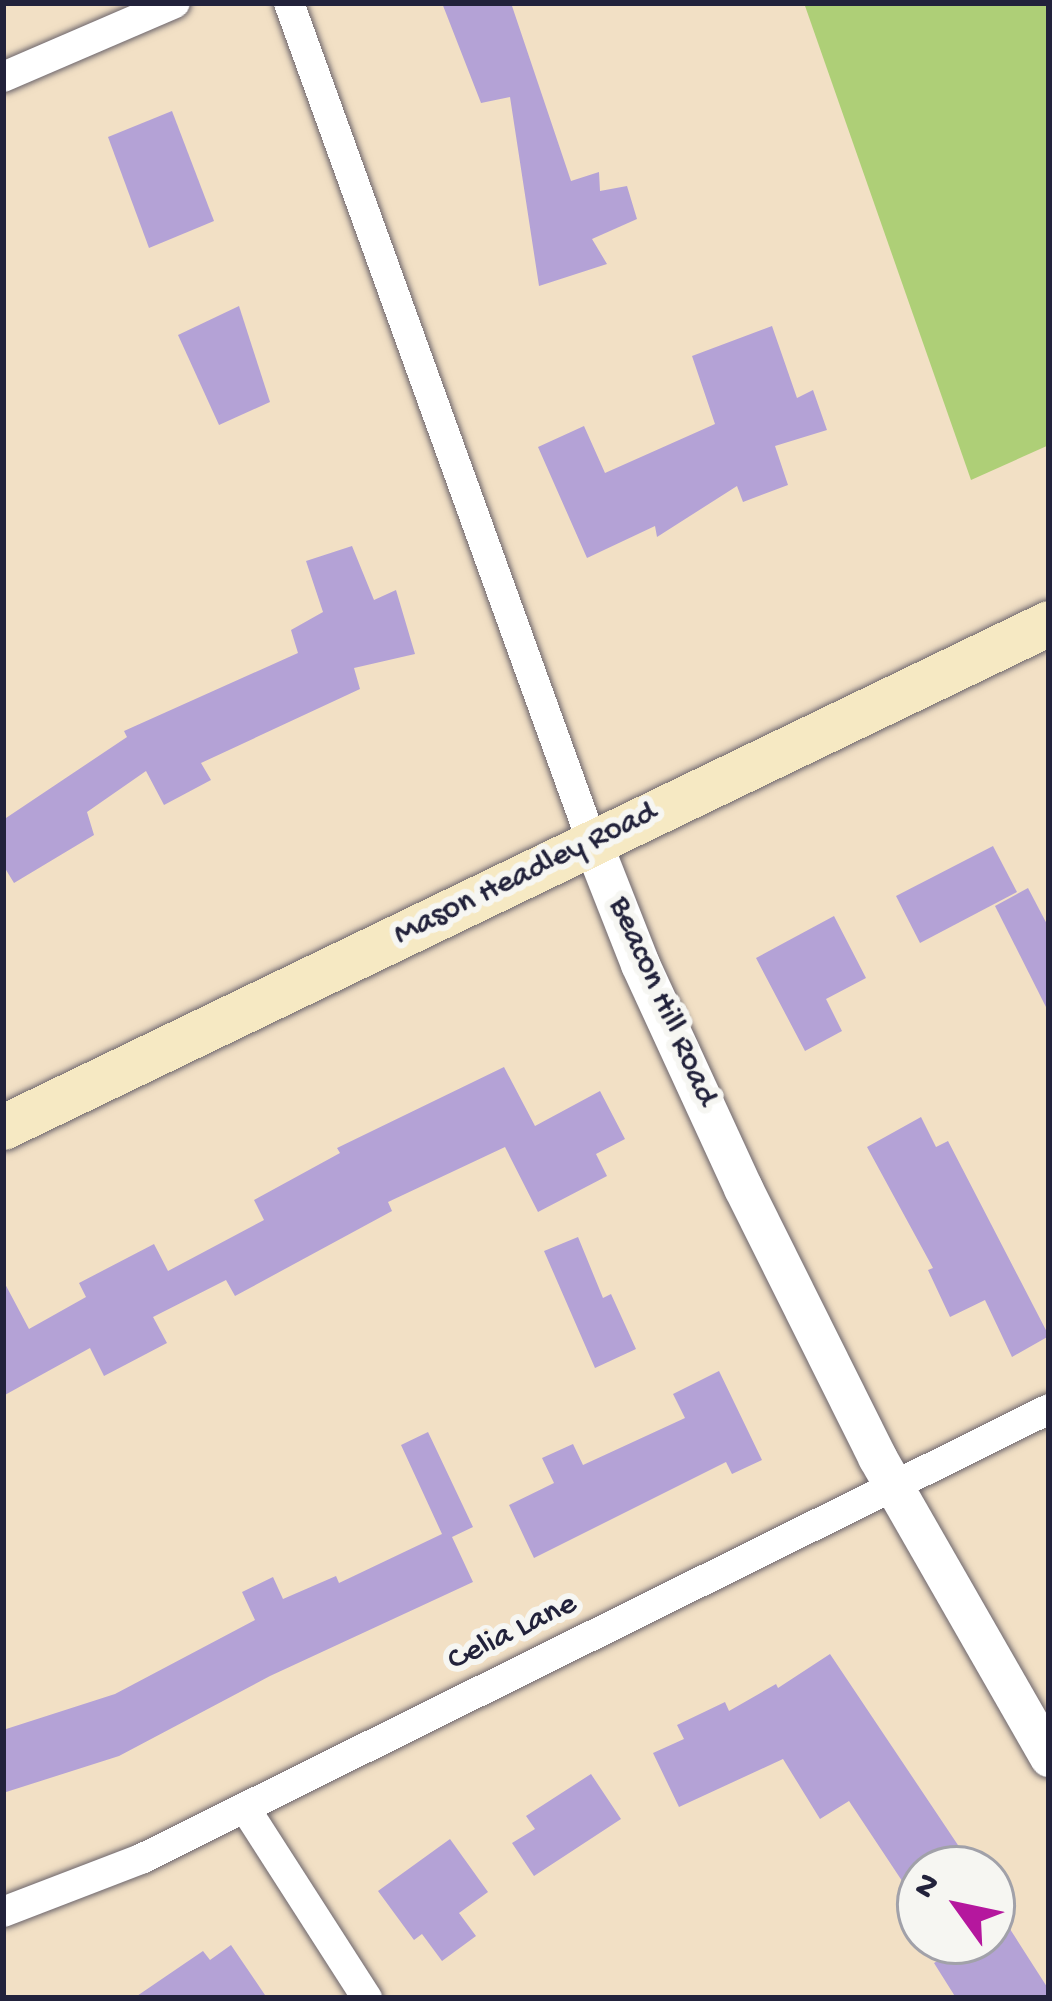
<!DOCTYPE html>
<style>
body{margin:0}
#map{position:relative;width:1052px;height:2001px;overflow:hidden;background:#f2e0c5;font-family:"Gochi Hand",sans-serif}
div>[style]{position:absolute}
.green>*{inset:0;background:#aecf77}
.building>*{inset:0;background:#b4a2d6}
.roads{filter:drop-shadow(0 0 3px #6b646b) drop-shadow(0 0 3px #6b646b)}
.minor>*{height:30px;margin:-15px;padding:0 15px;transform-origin:15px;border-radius:15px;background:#fff}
.tertiary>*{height:39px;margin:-19.5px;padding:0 19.5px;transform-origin:19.5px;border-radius:19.5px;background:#fff}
.secondary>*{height:45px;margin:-22.5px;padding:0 22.5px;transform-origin:22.5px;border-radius:22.5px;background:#f6e9c3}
span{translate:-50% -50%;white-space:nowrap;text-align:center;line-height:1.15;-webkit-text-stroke:12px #f6f6f2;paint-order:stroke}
.street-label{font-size:33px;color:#22223b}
.frame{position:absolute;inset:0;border:6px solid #22223b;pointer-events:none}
.north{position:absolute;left:896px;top:1845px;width:120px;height:120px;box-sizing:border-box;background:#f6f6f2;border:3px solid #a1a1a9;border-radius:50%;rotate:303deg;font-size:33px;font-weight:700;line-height:48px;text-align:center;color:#22223b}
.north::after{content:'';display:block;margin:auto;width:42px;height:54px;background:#b5179e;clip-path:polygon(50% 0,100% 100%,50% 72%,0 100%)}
</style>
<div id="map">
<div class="green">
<div style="clip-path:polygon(804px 3px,1049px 3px,1049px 445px,971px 480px)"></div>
</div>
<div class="building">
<div style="clip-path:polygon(442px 3px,511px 3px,571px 181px,599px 172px,600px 191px,627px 186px,637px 219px,592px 239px,607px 264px,539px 286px,510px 97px,481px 103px)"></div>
<div style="clip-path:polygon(172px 111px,214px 221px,149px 248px,108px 137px)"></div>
<div style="clip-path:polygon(239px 306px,270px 402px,219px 425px,178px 335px)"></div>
<div style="clip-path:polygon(772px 326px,797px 398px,813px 390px,827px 430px,775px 446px,788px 485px,743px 502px,737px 486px,657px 537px,655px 526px,587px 558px,538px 447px,584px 426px,605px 473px,715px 424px,692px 356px)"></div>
<div style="clip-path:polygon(352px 546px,374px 600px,396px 590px,415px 654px,354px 668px,360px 689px,201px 763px,211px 780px,164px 805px,146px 771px,87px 812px,94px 835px,14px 883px,3px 865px,3px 820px,127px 737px,124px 731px,298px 653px,291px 630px,323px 612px,306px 561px)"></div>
<div style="clip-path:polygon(993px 846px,1017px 892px,920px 943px,896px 896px)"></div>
<div style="clip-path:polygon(1028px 888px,1049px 928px,1049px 1013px,995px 906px)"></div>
<div style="clip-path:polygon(834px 916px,866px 978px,826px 999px,842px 1031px,805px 1051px,756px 958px)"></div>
<div style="clip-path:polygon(504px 1067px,535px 1126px,600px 1091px,625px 1139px,596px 1154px,607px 1176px,538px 1212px,505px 1147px,388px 1202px,392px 1211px,235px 1296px,226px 1280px,153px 1317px,167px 1343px,104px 1376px,90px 1348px,3px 1396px,3px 1280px,29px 1329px,86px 1297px,79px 1283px,154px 1244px,168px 1271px,264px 1220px,254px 1200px,340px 1153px,337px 1148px)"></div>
<div style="clip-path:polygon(921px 1117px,936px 1147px,948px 1141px,1049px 1336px,1012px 1357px,985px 1300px,950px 1317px,928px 1270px,933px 1268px,867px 1147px)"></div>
<div style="clip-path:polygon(578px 1237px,603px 1298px,611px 1294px,636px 1349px,595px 1368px,544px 1251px)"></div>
<div style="clip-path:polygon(719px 1371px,762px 1460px,732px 1474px,726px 1462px,534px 1558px,509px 1505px,554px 1483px,542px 1458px,573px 1444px,583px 1465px,685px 1418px,673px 1394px)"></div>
<div style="clip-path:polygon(428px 1432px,473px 1527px,452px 1537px,473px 1582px,270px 1676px,119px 1756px,3px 1793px,3px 1730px,115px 1694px,255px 1620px,242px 1592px,273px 1577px,283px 1599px,336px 1576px,339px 1583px,442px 1534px,401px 1445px)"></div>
<div style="clip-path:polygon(830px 1654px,974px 1869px,920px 1869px,920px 1908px,849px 1801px,820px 1819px,783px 1759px,679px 1807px,653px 1753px,684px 1739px,677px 1725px,725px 1702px,729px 1711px,776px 1684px,778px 1688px)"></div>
<div style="clip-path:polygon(591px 1774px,621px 1819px,534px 1876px,512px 1843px,535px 1829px,526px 1816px)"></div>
<div style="clip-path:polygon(450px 1839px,488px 1892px,459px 1913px,476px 1936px,442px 1961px,422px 1934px,414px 1940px,378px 1891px)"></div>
<div style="clip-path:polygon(992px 1901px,1049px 1990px,1049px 1998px,956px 1998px,934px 1963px,969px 1941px,992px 1941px)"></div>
<div style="clip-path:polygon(231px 1945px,267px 1998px,134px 1998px,203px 1951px,210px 1960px)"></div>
</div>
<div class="roads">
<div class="minor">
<div style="left:289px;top:3px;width:892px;rotate:70.14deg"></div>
<div style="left:3px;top:77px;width:187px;rotate:-23.3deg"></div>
<div style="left:245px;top:1808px;width:226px;rotate:57.3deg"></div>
<div style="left:3px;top:1912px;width:148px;rotate:-21deg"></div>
<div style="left:141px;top:1859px;width:1013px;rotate:-26.36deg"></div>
</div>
<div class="tertiary">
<div style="left:592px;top:842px;width:131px;rotate:68.5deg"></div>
<div style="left:640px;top:964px;width:247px;rotate:65.3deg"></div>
<div style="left:743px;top:1188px;width:301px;rotate:63.5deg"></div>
<div style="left:877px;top:1457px;width:346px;rotate:60.2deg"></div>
</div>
<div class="secondary">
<div style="left:3px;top:1127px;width:1161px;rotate:-25.73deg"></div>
</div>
</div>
<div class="street-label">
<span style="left:526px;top:875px;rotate:-26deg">Mason Headley Road</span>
<span style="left:661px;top:1002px;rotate:66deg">Beacon Hill Road</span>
<span style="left:513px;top:1634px;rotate:-26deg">Celia Lane</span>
</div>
<div class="frame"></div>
<div class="north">N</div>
</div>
